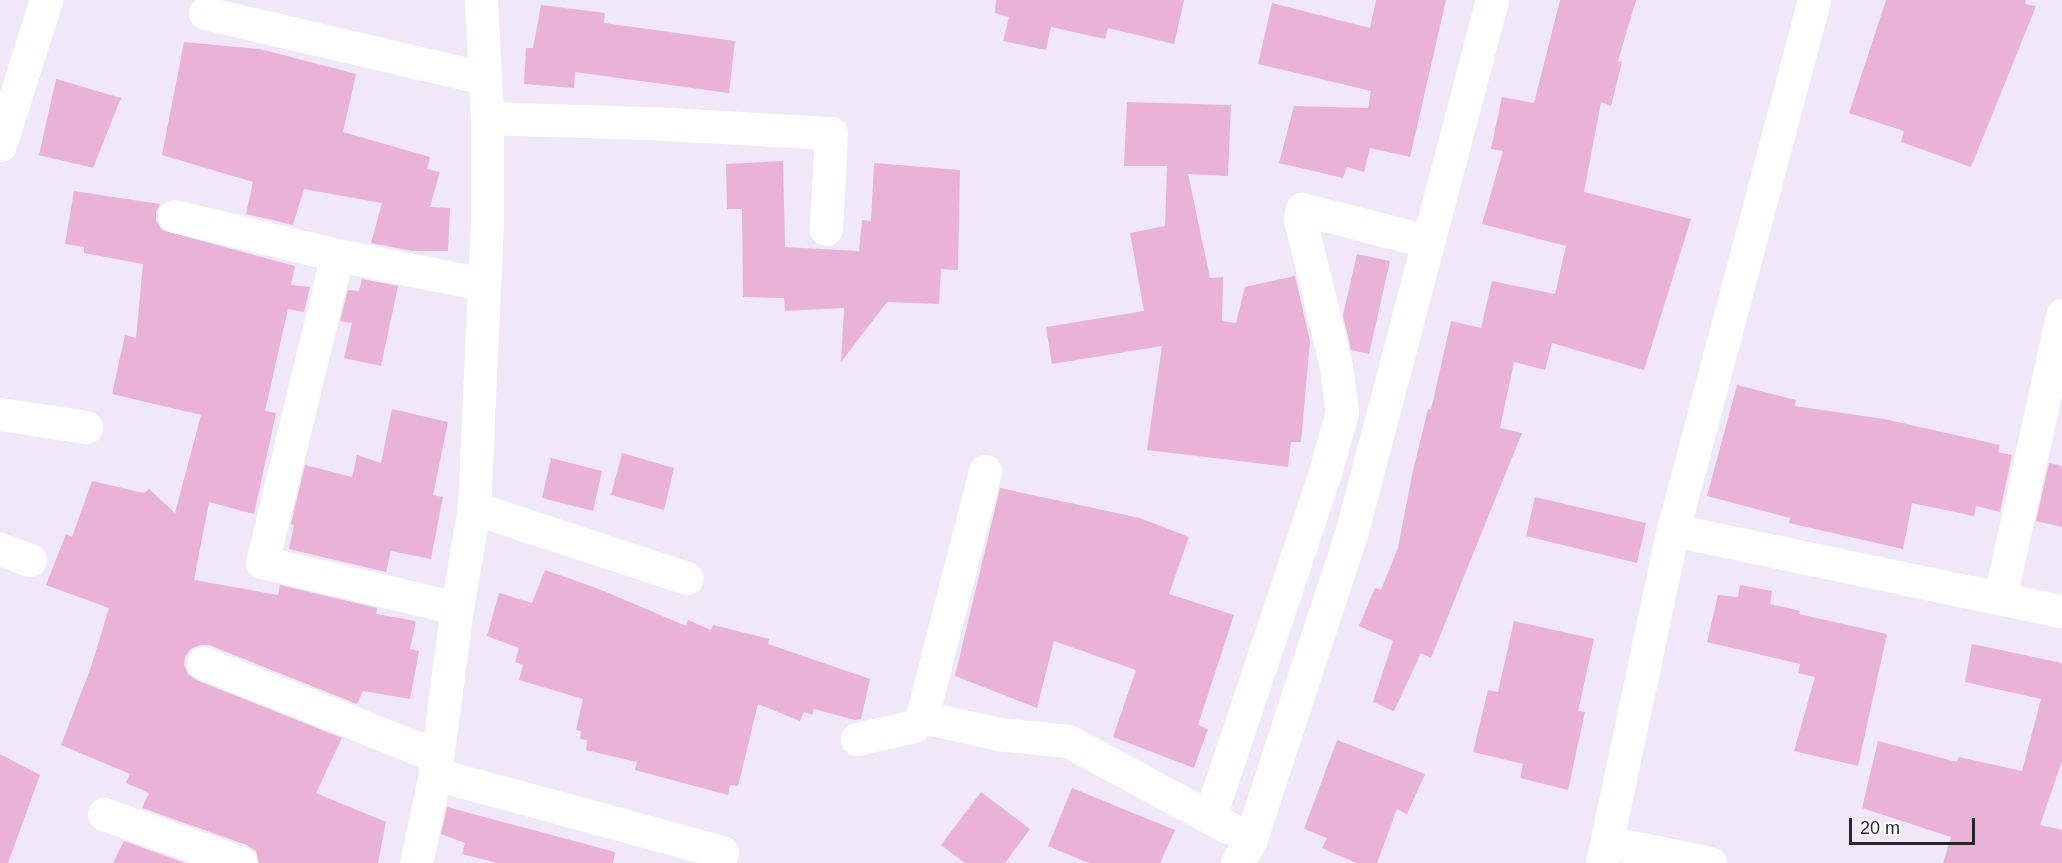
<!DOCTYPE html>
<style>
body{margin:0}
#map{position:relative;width:2062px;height:863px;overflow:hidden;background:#f0e8f8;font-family:Helvetica,sans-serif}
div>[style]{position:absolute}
.building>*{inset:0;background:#eab2d6}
.minor>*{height:33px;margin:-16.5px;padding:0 16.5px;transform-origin:16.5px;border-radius:16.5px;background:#fff}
span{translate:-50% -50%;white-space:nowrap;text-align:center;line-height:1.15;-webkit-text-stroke:4.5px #fff;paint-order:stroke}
.scale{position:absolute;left:1849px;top:818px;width:126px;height:27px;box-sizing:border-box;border:3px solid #27242a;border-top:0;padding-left:8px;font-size:18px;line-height:21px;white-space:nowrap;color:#27242a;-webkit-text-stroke:4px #fff;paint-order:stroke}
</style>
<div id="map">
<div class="building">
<div style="clip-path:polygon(996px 0,1184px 0,1174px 44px,1108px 28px,1105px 39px,1051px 27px,1046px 50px,1003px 41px,1009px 17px,995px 13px)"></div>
<div style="clip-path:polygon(1376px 0,1446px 0,1410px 157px,1370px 148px,1364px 172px,1347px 167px,1343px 178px,1279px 163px,1294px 106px,1368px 108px,1371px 91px,1258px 64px,1272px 3px,1370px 28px)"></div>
<div style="clip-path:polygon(1560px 0,1636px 0,1618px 61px,1622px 62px,1611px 106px,1601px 102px,1584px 192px,1691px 219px,1644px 370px,1552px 343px,1545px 370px,1514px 362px,1500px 428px,1522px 433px,1431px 658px,1421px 653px,1394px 711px,1373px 702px,1393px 641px,1359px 626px,1375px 588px,1381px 590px,1398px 548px,1412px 475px,1428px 409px,1431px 410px,1451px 321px,1481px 328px,1492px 281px,1555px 294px,1566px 246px,1482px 224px,1503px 151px,1491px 149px,1502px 97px,1534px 103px)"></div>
<div style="clip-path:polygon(1886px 0,2026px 0,2025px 4px,2036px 6px,1971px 167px,1901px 142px,1904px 131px,1849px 113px)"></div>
<div style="clip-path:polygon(541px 5px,605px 13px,604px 23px,735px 41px,729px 93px,575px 72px,574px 88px,524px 84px,526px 48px,533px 48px)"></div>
<div style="clip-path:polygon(184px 42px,260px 49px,356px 74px,343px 132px,430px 157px,427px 169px,440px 172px,430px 207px,450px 208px,448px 251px,413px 251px,371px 243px,382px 203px,304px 189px,293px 225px,246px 214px,253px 182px,162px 155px)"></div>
<div style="clip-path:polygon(56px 79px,121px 98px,93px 168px,39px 155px)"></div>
<div style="clip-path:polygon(1127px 102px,1231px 105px,1228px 176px,1188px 174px,1210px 278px,1223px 277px,1222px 321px,1236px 323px,1245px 287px,1295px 276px,1310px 341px,1301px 442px,1291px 442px,1288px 467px,1147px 450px,1162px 346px,1052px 364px,1046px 327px,1144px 311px,1130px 233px,1165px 226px,1167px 166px,1124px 166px)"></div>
<div style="clip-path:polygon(783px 161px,785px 247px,859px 251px,862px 220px,871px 221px,874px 163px,960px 170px,958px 270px,941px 269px,939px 304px,887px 302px,841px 362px,844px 308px,785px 311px,784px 298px,743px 297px,742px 209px,727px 209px,726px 164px)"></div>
<div style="clip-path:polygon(74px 191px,160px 204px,156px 212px,156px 221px,162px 230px,295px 266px,291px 285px,310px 287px,304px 312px,288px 309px,265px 411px,276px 413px,254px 514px,209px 502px,194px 580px,278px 595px,280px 585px,377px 608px,376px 614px,416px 621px,410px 649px,419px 651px,410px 699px,363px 691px,357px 704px,209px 645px,200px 645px,191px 649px,185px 657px,184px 665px,188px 674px,196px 680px,342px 738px,316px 793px,386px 822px,378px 863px,259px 863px,256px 851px,247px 845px,142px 808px,149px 793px,126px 783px,130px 774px,61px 745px,91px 667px,109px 608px,46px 585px,66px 534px,72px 537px,92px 481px,144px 493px,149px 489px,175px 513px,201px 415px,112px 394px,125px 335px,136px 338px,143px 264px,84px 253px,84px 247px,65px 244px)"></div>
<div style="clip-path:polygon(1357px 254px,1390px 261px,1369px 354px,1351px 350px,1343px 315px)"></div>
<div style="clip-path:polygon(362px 279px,398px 286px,381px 366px,344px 358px,352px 323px,340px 321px,348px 290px,359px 291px)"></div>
<div style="clip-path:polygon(1737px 385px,1796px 400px,1795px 406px,1884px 419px,2000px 445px,1998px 452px,2012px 455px,2000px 512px,1976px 506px,1974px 516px,1912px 503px,1903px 549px,1789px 523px,1790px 518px,1707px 496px)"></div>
<div style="clip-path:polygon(392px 409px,448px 422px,433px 495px,443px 497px,431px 559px,391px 551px,386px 572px,289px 549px,294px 525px,291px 524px,305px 465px,352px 477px,357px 455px,381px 463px)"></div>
<div style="clip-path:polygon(622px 453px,674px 468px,664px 510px,611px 495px)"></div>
<div style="clip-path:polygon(551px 458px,602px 471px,593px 511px,542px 498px)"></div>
<div style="clip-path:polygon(2049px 463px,2062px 466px,2062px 527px,2036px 521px)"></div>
<div style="clip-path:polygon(1000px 488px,1140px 518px,1189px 537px,1169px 594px,1234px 615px,1198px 725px,1208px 729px,1194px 768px,1113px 737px,1136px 670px,1054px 641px,1037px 708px,955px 676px)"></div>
<div style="clip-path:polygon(1535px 497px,1646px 523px,1637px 563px,1526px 536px)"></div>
<div style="clip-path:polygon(545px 570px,599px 589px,686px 626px,688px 620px,711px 630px,713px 625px,769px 639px,768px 644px,870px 679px,861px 719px,855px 720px,814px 709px,812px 715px,804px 712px,800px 721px,758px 704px,738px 786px,730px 785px,728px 795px,635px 770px,637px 762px,586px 750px,587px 740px,580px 739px,581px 731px,576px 730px,583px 699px,519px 680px,523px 665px,515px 662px,519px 648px,487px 636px,499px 593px,532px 603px)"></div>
<div style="clip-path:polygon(1740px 585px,1772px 591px,1770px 604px,1800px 611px,1799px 614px,1887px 634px,1858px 766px,1794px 751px,1815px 677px,1798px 673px,1800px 664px,1707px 642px,1718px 595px,1738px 597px)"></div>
<div style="clip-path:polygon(1514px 621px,1594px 639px,1578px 711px,1585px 712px,1568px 790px,1520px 778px,1523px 764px,1473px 752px,1488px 690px,1498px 692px)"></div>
<div style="clip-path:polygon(1972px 644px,2062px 663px,2062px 761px,2040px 825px,2062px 830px,2062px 863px,1943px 863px,1951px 837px,1862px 808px,1878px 741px,1957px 762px,1959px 757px,2022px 771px,2041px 699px,1965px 682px)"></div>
<div style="clip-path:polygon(1337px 740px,1425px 774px,1407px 814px,1397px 809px,1377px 863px,1356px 863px,1322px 848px,1327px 838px,1304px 829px)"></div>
<div style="clip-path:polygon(0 754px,40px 775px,8px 863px,0 863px)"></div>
<div style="clip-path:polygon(1072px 788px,1175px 830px,1160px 863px,1089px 863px,1048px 846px)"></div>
<div style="clip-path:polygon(981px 792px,1030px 829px,1005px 863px,965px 863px,941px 845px)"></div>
<div style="clip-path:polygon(447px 807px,615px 852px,613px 863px,497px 863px,462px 854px,465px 843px,441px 834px)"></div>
<div style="clip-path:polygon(124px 841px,185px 863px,113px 863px)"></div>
</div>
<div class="minor">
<div style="left:205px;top:13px;width:287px;rotate:13.1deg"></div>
<div style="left:487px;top:118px;width:163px;rotate:1.8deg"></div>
<div style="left:650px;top:123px;width:181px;rotate:3.2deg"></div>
<div style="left:831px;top:133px;width:96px;rotate:93deg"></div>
<div style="left:0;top:145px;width:152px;rotate:-72.4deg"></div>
<div style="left:174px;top:216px;width:168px;rotate:13.5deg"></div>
<div style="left:337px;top:255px;width:149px;rotate:11.2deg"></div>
<div style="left:337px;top:255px;width:316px;rotate:103.7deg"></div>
<div style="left:262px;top:562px;width:200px;rotate:13.3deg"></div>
<div style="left:0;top:414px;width:87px;rotate:8.6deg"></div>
<div style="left:985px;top:471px;width:254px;rotate:104.4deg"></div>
<div style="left:922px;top:717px;width:79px;rotate:12.4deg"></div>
<div style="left:999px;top:734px;width:69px;rotate:5.8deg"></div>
<div style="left:1068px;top:741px;width:182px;rotate:28.3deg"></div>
<div style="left:474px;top:508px;width:224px;rotate:18.2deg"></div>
<div style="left:1673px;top:530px;width:397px;rotate:11.8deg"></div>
<div style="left:0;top:549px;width:32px;rotate:20deg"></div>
<div style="left:2000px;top:598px;width:290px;rotate:-77.6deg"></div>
<div style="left:203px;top:663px;width:252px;rotate:21.7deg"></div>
<div style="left:857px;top:739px;width:58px;rotate:-12.8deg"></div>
<div style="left:914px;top:726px;width:12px;rotate:-48deg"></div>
<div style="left:435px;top:774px;width:297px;rotate:15.2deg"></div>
<div style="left:722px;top:852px;width:12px;rotate:110deg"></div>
<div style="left:104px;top:814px;width:145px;rotate:19.7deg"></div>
<div style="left:1210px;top:816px;width:359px;rotate:-71.5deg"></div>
<div style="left:1324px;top:476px;width:66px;rotate:-74.3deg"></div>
<div style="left:1342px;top:412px;width:46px;rotate:-97.4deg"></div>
<div style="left:1336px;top:366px;width:151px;rotate:-103.8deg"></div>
<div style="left:1300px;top:219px;width:10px;rotate:-79deg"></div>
<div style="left:1302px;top:209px;width:129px;rotate:14.4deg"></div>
<div style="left:1607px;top:842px;width:105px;rotate:11.5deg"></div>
<div style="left:416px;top:863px;width:91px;rotate:-77.9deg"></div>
<div style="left:435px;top:774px;width:167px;rotate:-82.5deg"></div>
<div style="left:457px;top:608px;width:101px;rotate:-80.4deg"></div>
<div style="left:474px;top:508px;width:288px;rotate:-87.4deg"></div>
<div style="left:487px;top:220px;width:102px;rotate:-90deg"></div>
<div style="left:487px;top:118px;width:118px;rotate:-92.9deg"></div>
<div style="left:1237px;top:863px;width:26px;rotate:-59deg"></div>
<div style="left:1250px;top:841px;width:323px;rotate:-71.8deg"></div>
<div style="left:1351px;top:534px;width:552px;rotate:-75.21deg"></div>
<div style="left:1602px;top:863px;width:340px;rotate:-78deg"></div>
<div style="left:1673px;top:530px;width:548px;rotate:-75.1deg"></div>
</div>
<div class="scale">20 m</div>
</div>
